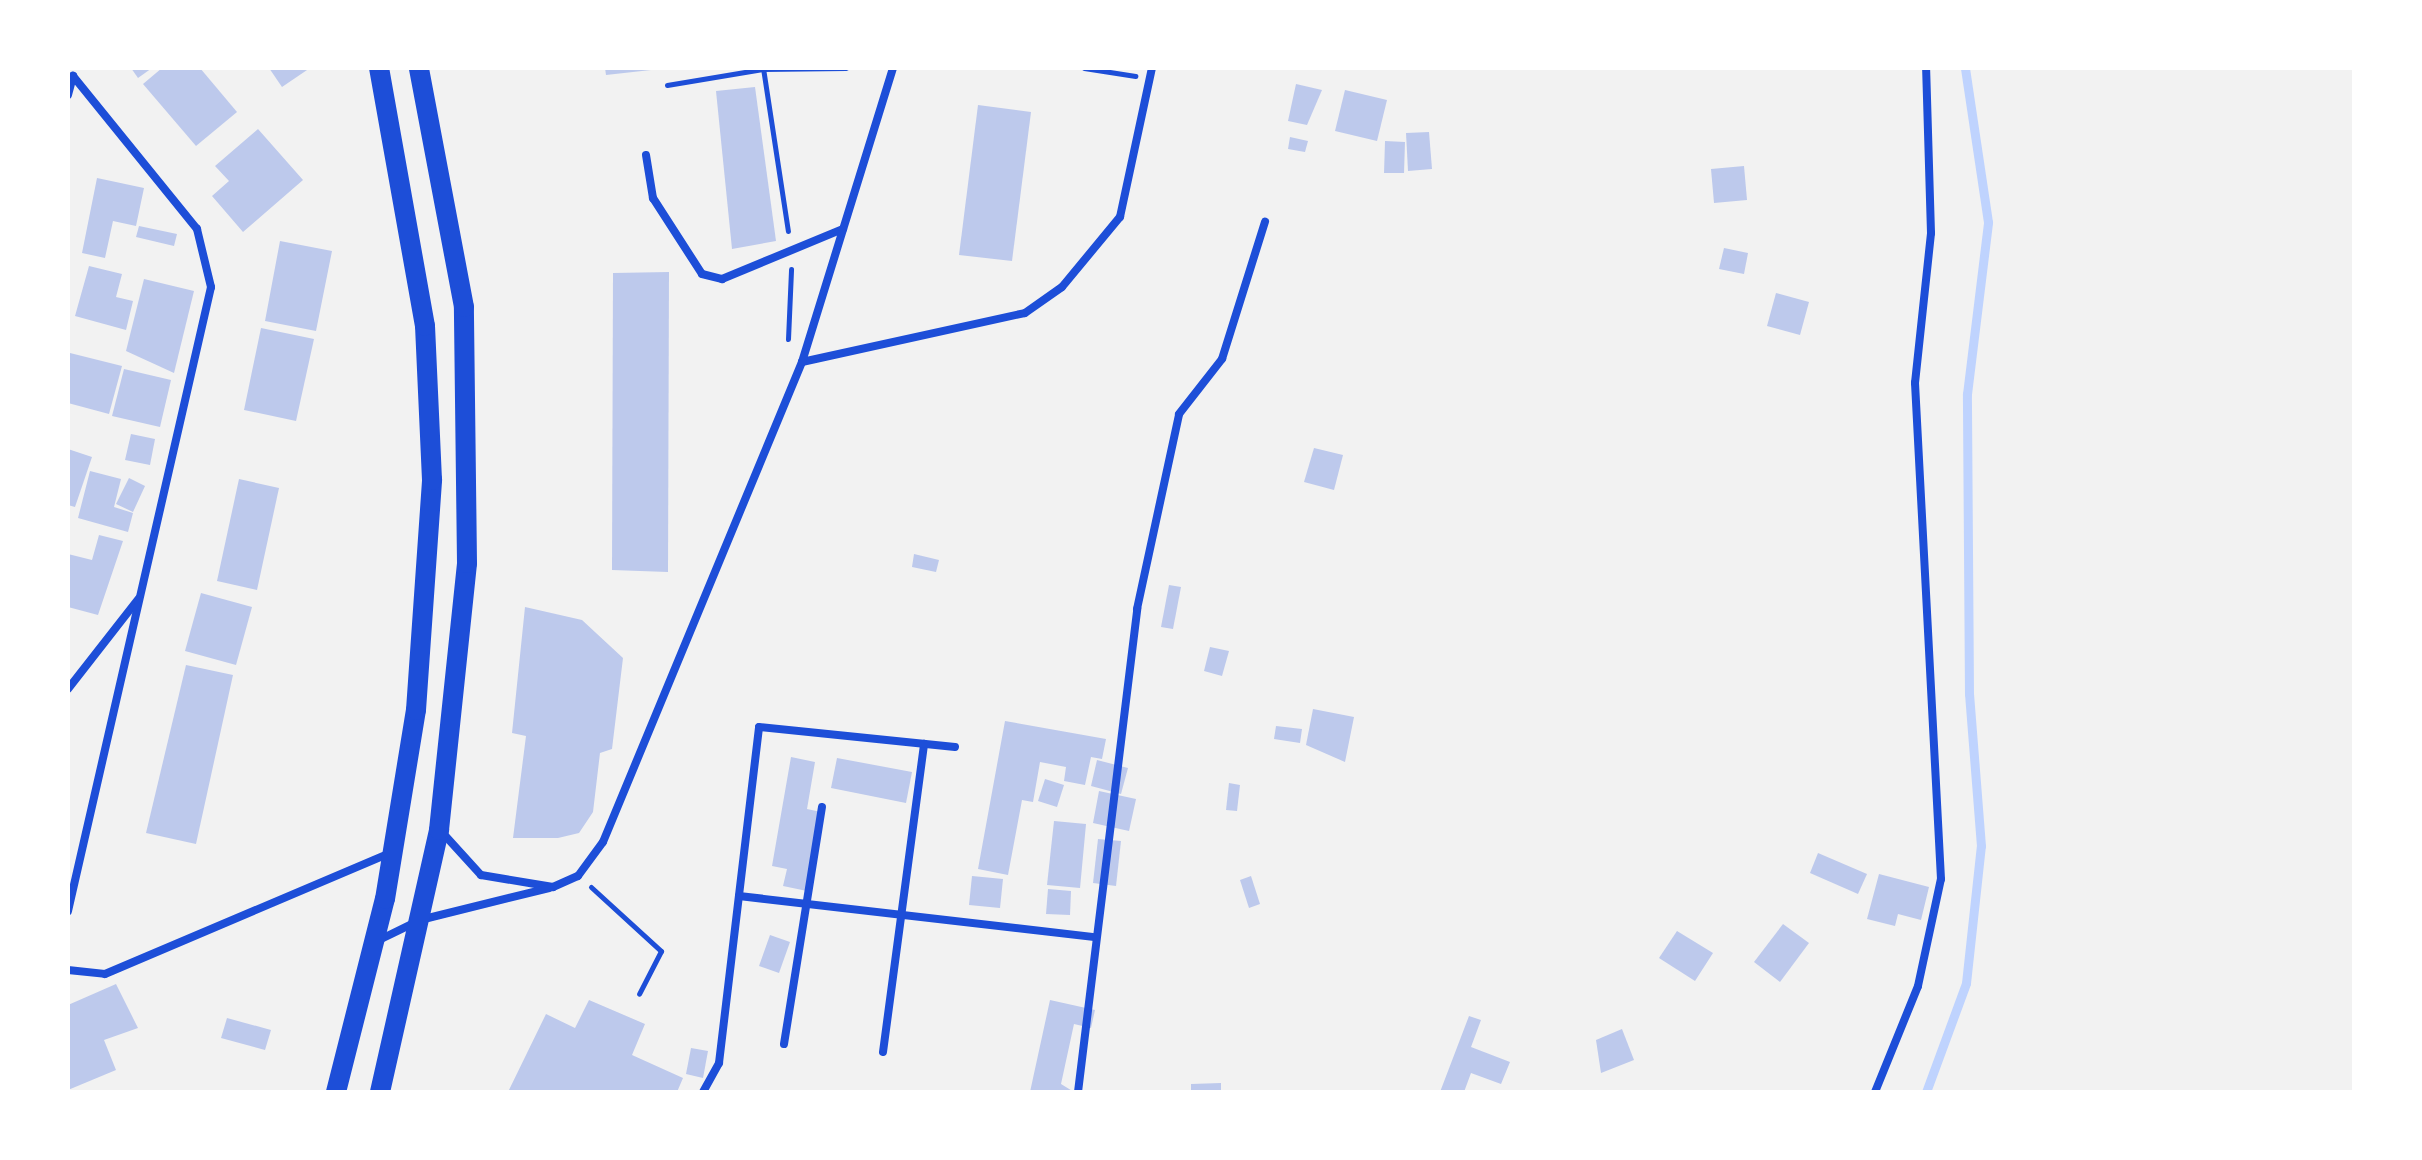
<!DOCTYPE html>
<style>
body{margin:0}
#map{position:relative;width:2422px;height:1160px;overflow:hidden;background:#f2f2f2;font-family:Georgia,serif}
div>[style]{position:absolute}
.stream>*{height:9px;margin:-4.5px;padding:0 4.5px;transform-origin:4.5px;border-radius:4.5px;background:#bfd3fe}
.building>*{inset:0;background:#bdc9ec}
.path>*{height:5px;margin:-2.5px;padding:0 2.5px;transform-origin:2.5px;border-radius:2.5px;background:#1d4ed8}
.minor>*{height:8px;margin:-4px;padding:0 4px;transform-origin:4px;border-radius:4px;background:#1d4ed8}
.primary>*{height:20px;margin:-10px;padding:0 10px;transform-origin:10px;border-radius:10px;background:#1d4ed8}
span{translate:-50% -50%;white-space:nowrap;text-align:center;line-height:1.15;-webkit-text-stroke:6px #fff;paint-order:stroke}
.frame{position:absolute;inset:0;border:70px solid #fff;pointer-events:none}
</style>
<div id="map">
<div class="stream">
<div style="left:1926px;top:1092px;width:116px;rotate:-69.8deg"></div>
<div style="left:1966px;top:983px;width:138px;rotate:-83.8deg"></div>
<div style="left:1981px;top:846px;width:152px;rotate:-94.5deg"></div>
<div style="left:1969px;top:694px;width:300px;rotate:-90.4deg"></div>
<div style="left:1967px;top:394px;width:173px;rotate:-83deg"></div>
<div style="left:1988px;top:222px;width:156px;rotate:-98.5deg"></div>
</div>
<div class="building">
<div style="clip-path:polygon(131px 68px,152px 68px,138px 78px)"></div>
<div style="clip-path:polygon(162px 68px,200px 68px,237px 112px,196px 146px,143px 84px)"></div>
<div style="clip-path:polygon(269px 68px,310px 68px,282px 87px)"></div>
<div style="clip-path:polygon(605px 68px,651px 68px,651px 70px,606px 75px)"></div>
<div style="clip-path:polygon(1296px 84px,1322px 90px,1307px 125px,1288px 121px)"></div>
<div style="clip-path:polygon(755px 87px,776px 241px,732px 249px,716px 91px)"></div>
<div style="clip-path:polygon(1345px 90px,1387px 100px,1377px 141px,1335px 131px)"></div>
<div style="clip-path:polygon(978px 105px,1031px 112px,1012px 261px,959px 255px)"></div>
<div style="clip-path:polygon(258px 129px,303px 180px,243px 232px,212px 196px,229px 181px,215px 166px)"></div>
<div style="clip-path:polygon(1429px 132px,1432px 169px,1408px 171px,1406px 133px)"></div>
<div style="clip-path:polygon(1290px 137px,1308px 141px,1305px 152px,1288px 149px)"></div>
<div style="clip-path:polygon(1385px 141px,1405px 142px,1404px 173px,1384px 173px)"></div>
<div style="clip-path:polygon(1744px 166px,1747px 200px,1714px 203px,1711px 169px)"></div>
<div style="clip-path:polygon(97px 178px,144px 188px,136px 226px,113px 221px,105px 258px,82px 253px)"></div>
<div style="clip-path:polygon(139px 226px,177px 234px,174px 246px,136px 237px)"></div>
<div style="clip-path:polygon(280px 241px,332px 251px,316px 331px,265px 321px)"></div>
<div style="clip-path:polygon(1724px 248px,1748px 253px,1744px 274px,1719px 269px)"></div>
<div style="clip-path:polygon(89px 266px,122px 274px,116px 297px,133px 301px,126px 330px,75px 316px)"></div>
<div style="clip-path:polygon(669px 272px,668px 572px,612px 570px,613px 273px)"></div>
<div style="clip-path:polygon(144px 279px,194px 291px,174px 373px,126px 351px)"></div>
<div style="clip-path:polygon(1776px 293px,1809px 302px,1800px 335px,1767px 326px)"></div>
<div style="clip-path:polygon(261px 328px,314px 339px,296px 421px,244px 410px)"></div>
<div style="clip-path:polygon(70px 353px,122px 366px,109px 414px,68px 403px)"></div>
<div style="clip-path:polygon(124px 369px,171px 380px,160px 427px,112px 416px)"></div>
<div style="clip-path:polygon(131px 434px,155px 439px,150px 465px,125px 460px)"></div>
<div style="clip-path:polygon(1314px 448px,1343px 455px,1334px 490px,1304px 482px)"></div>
<div style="clip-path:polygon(68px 449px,92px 457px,75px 507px,68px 505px)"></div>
<div style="clip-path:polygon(90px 471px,121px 479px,114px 507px,133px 513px,128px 532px,78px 518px)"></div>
<div style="clip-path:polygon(129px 478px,145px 486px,133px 512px,116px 504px)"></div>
<div style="clip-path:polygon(239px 479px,279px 488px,257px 590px,217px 581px)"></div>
<div style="clip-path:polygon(99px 535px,123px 541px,98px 615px,68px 607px,68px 554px,92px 560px)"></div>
<div style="clip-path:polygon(914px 554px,939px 560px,936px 572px,912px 567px)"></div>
<div style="clip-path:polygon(1169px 585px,1181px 587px,1173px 629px,1161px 627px)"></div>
<div style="clip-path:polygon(201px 593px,252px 607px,236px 665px,185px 651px)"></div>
<div style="clip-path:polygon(525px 607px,582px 620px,623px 658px,612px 749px,600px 753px,593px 812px,579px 833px,558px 838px,513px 838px,526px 736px,512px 733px)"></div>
<div style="clip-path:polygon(1210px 647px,1229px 651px,1222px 676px,1204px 671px)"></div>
<div style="clip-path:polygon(186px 665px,233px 675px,196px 844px,146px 833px)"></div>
<div style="clip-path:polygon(1313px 709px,1354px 717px,1345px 762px,1306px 745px)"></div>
<div style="clip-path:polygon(1005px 721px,1106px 739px,1102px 759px,1091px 757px,1085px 785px,1064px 781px,1066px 767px,1040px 762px,1033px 802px,1022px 800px,1008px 875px,978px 869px)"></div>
<div style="clip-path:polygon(1276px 726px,1302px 729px,1300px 743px,1274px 739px)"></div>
<div style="clip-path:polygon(791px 757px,815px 762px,807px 809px,821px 812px,807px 891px,783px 886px,787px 869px,772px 866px)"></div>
<div style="clip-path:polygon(837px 758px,912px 772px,906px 803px,831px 788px)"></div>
<div style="clip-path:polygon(1097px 760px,1128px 768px,1121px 794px,1091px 786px)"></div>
<div style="clip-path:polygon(1045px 779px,1064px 785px,1057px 807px,1038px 801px)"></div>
<div style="clip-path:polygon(1229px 783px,1240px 785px,1237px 811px,1226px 810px)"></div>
<div style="clip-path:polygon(1099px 791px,1136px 799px,1129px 831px,1093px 823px)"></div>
<div style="clip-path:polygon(1054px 821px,1086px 824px,1080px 888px,1047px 885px)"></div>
<div style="clip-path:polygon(1098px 839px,1121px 841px,1116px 886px,1093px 883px)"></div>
<div style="clip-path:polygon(1818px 853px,1867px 874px,1858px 894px,1810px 873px)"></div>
<div style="clip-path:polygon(1879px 874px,1929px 887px,1921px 920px,1898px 914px,1895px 926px,1867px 919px)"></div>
<div style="clip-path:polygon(972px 876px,1003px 879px,1000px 908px,969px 905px)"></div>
<div style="clip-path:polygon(1251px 876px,1260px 904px,1249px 908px,1240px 880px)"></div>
<div style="clip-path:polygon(1048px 889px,1071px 891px,1070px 915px,1046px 914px)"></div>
<div style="clip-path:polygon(1783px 924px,1809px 943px,1780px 982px,1754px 962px)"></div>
<div style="clip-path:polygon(1677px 931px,1713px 953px,1695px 981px,1659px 958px)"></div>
<div style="clip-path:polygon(770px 935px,790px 942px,779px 973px,759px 966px)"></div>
<div style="clip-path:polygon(116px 984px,138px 1028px,104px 1040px,116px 1070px,68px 1090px,68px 1005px)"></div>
<div style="clip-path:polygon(589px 1000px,645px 1024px,632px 1055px,683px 1078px,677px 1092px,508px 1092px,546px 1014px,575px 1028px)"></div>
<div style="clip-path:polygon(1050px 1000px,1095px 1010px,1091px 1028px,1074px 1024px,1061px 1084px,1074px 1092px,1030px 1092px)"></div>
<div style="clip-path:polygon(1469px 1016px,1481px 1020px,1471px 1047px,1510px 1062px,1501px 1084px,1471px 1073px,1464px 1092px,1440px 1092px)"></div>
<div style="clip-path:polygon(227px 1018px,271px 1030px,265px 1050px,221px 1038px)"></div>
<div style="clip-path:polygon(1622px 1029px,1634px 1060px,1601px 1073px,1596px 1040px)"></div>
<div style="clip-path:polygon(691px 1048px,708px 1051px,703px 1078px,686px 1074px)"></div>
<div style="clip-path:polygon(1221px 1083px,1221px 1092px,1191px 1092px,1191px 1084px)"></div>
</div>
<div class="path">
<div style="left:763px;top:68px;width:165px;rotate:81.3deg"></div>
<div style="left:1084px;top:68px;width:52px;rotate:8.9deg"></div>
<div style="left:667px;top:85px;width:97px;rotate:-9.5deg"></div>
<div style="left:763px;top:69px;width:83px;rotate:-0.7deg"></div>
<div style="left:788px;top:339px;width:70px;rotate:-87.5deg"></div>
<div style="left:591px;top:887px;width:95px;rotate:42.4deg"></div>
<div style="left:661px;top:951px;width:48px;rotate:117.1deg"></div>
</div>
<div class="minor">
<div style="left:68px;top:95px;width:20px;rotate:-75deg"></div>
<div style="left:646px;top:155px;width:44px;rotate:80.8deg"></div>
<div style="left:653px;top:198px;width:90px;rotate:57.2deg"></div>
<div style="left:702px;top:274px;width:21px;rotate:14deg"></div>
<div style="left:722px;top:279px;width:131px;rotate:-22.5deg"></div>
<div style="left:802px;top:362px;width:228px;rotate:-12.4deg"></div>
<div style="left:1025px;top:313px;width:45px;rotate:-35.1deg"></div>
<div style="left:1062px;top:287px;width:91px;rotate:-50.4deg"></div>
<div style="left:1120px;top:217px;width:152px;rotate:-77.9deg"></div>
<div style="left:68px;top:689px;width:115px;rotate:-52deg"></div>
<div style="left:440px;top:830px;width:61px;rotate:47.7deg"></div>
<div style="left:481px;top:875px;width:73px;rotate:9.5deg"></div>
<div style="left:553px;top:887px;width:27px;rotate:-24deg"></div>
<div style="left:578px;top:876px;width:42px;rotate:-53.7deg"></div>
<div style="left:603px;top:842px;width:520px;rotate:-67.48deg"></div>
<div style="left:802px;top:362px;width:308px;rotate:-72.8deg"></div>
<div style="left:739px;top:896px;width:358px;rotate:6.6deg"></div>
<div style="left:68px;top:911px;width:640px;rotate:-77.09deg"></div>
<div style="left:211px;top:287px;width:60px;rotate:-103.6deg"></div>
<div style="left:197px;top:229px;width:197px;rotate:-129deg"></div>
<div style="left:379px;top:940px;width:46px;rotate:-26deg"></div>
<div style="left:420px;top:920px;width:133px;rotate:-13.9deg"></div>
<div style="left:68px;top:970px;width:37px;rotate:6deg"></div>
<div style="left:105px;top:974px;width:310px;rotate:-23deg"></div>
<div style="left:784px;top:1044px;width:240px;rotate:-80.9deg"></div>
<div style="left:883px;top:1052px;width:311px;rotate:-82.4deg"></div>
<div style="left:703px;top:1092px;width:33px;rotate:-61deg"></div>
<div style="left:719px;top:1063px;width:338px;rotate:-83.2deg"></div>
<div style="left:759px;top:727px;width:197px;rotate:5.8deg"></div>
<div style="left:1078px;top:1092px;width:487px;rotate:-83deg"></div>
<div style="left:1137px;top:609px;width:199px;rotate:-77.8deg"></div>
<div style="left:1179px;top:414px;width:70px;rotate:-52deg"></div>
<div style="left:1222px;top:359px;width:144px;rotate:-72.6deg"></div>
<div style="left:1875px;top:1092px;width:114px;rotate:-67.9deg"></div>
<div style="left:1918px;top:986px;width:109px;rotate:-77.9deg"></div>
<div style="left:1941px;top:879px;width:497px;rotate:-93deg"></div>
<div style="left:1915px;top:383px;width:151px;rotate:-83.9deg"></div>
<div style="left:1931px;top:233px;width:165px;rotate:-91.7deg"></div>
</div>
<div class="primary">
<div style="left:336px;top:1092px;width:199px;rotate:-75.8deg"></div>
<div style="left:385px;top:899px;width:192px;rotate:-80.7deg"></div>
<div style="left:416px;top:710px;width:231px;rotate:-86deg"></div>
<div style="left:432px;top:480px;width:154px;rotate:-92.6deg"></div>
<div style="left:425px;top:326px;width:262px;rotate:-100.1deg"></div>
<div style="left:380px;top:1092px;width:269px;rotate:-77.3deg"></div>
<div style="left:439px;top:830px;width:268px;rotate:-84deg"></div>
<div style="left:467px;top:563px;width:256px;rotate:-90.7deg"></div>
<div style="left:464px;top:307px;width:243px;rotate:-100.7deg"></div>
</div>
<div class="frame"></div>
</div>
